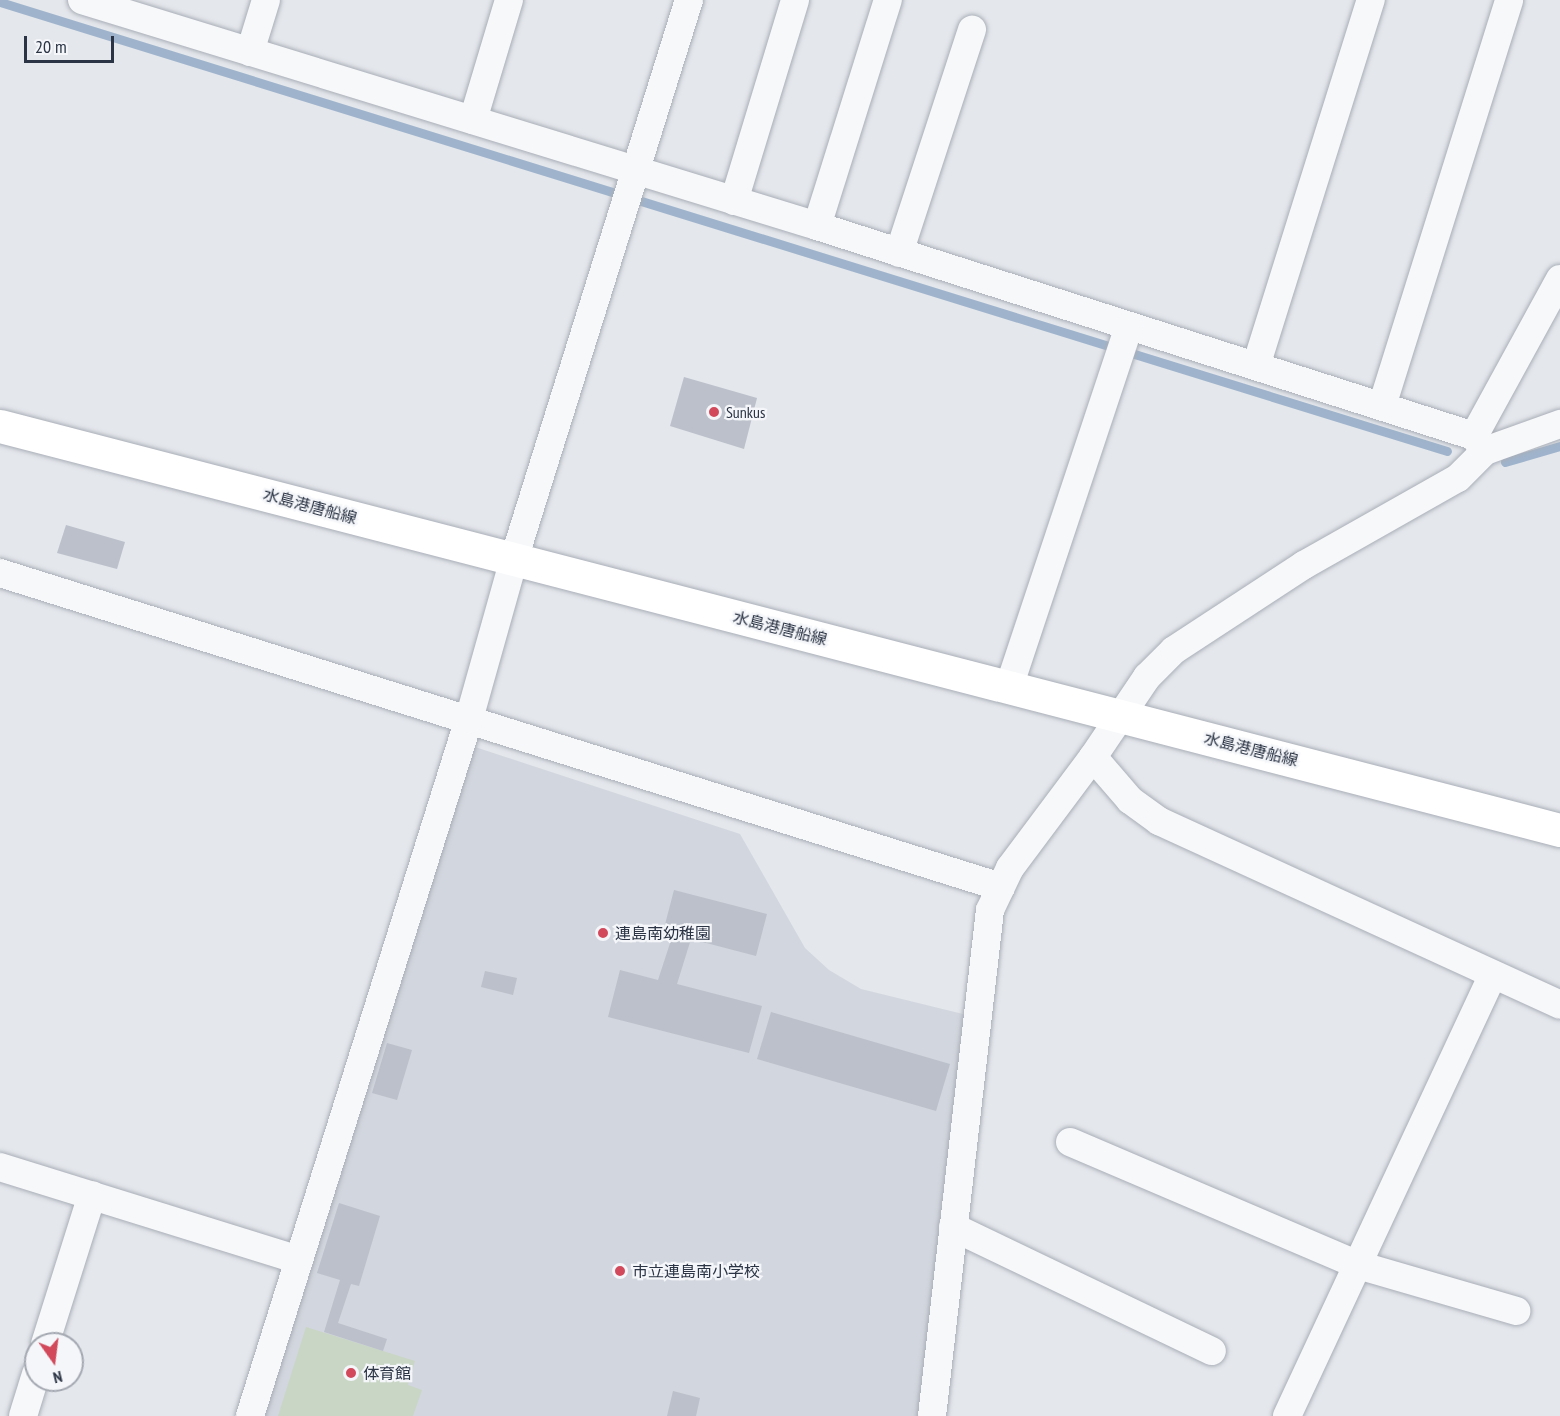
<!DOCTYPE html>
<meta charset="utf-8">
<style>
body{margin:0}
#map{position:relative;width:1560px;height:1416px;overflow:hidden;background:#e4e7ec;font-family:"PT Sans Narrow","Noto Sans JP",sans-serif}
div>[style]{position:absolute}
.built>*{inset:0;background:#d2d6de}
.green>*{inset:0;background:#c9d6c5}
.stream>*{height:9px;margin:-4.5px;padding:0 4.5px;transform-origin:4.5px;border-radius:4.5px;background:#9fb4cc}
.building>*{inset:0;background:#bbc0ca}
.roads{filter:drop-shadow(0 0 2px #a9aeb7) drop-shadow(0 0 2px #a9aeb7)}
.minor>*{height:28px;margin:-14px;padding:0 14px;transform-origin:14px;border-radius:14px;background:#f7f8fa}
.secondary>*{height:33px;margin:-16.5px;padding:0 16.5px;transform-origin:16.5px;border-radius:16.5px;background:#fff}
.dots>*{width:16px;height:16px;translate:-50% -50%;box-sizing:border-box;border:3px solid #f4f6f9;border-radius:50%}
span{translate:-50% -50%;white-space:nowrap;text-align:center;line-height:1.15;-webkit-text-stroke:4.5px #f4f6f9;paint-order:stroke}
.poi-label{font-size:16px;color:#2b3445}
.left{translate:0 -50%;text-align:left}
.street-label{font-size:16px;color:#2b3445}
.north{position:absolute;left:24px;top:1332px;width:60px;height:60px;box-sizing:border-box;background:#f4f6f9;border:2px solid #a4a8b1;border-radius:50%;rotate:166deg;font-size:16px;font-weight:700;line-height:24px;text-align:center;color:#2b3445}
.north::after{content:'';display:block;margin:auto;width:21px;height:27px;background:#d1495b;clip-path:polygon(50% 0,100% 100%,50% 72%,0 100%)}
.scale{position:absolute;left:24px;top:36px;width:90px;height:27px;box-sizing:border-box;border:3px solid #2b3445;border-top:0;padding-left:8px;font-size:18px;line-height:21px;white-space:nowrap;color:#2b3445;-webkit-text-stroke:4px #f4f6f9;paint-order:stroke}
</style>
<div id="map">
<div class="built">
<div style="clip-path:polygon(472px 746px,740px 834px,805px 948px,829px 970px,861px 989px,967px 1015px,921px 1416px,257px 1416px)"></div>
</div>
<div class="green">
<div style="clip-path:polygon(306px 1327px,415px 1361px,408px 1385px,422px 1390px,413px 1416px,278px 1416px)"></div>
</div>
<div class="stream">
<div style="left:0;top:2px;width:1515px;rotate:17.24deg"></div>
<div style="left:1505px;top:462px;width:57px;rotate:-16.2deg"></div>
</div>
<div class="building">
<div style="clip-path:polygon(684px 377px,757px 398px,744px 449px,670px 426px)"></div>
<div style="clip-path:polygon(66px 525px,125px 542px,117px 569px,57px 553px)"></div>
<div style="clip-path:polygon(674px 890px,767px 914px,756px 956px,691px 939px,677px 984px,762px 1006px,749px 1053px,608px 1017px,620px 970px,658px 980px,673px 934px,663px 932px)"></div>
<div style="clip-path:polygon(485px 971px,517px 978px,513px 995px,481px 987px)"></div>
<div style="clip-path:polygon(771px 1012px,950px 1064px,936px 1111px,757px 1059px)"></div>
<div style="clip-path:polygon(387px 1043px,412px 1050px,397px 1100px,372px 1093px)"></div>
<div style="clip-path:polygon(339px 1203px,380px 1216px,359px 1286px,351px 1284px,338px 1323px,387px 1339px,383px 1351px,324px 1332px,340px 1280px,317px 1273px)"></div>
<div style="clip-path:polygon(673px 1391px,700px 1398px,696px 1416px,667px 1416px)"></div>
</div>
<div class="roads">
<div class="minor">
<div style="left:82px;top:0;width:769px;rotate:17.09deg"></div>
<div style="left:817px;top:226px;width:690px;rotate:17.73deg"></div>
<div style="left:250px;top:52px;width:54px;rotate:-72.9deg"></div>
<div style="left:473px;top:120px;width:125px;rotate:-73.3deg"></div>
<div style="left:734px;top:201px;width:210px;rotate:-73.1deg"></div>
<div style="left:817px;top:226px;width:237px;rotate:-72.6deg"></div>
<div style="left:899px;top:253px;width:235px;rotate:-71.9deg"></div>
<div style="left:1256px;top:366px;width:384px;rotate:-72.6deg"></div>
<div style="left:1382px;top:406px;width:425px;rotate:-72.6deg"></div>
<div style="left:1484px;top:450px;width:17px;rotate:-126deg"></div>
<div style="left:1474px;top:436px;width:179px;rotate:-61.3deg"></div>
<div style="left:0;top:573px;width:1049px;rotate:17.42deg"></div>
<div style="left:1009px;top:687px;width:380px;rotate:-71.6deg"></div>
<div style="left:1093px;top:757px;width:57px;rotate:49.3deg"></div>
<div style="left:1130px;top:800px;width:36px;rotate:36deg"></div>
<div style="left:1159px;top:821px;width:441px;rotate:24.6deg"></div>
<div style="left:1070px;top:1142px;width:313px;rotate:23.1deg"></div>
<div style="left:1358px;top:1265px;width:165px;rotate:16.2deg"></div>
<div style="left:0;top:1167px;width:313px;rotate:17.3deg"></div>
<div style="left:953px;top:1227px;width:287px;rotate:25.6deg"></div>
<div style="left:45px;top:1344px;width:156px;rotate:-72.5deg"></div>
<div style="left:23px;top:1416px;width:44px;rotate:-72.8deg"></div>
<div style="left:250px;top:1416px;width:731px;rotate:-72.56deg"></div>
<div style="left:469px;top:719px;width:166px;rotate:-74.3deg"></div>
<div style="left:514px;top:559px;width:586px;rotate:-72.62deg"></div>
<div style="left:932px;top:1416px;width:509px;rotate:-83.46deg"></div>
<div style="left:990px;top:910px;width:47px;rotate:-64.5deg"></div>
<div style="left:1010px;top:868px;width:139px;rotate:-53.2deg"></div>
<div style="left:1093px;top:757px;width:97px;rotate:-56deg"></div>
<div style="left:1147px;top:677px;width:38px;rotate:-45deg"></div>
<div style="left:1174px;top:650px;width:155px;rotate:-33.2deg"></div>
<div style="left:1304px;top:565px;width:177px;rotate:-29.5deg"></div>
<div style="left:1458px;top:478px;width:38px;rotate:-45deg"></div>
<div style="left:1485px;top:451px;width:80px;rotate:-19.8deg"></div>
<div style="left:1287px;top:1416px;width:487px;rotate:-65deg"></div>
</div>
<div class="secondary">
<div style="left:0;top:426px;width:1611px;rotate:14.52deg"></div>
</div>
</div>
<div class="dots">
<div style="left:714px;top:412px;background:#d1495b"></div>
<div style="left:603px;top:933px;background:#d1495b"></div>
<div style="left:620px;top:1271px;background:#d1495b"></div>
<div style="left:351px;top:1373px;background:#d1495b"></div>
</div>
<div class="poi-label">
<span class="left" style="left:726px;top:412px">Sunkus</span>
<span class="left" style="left:615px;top:933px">連島南幼稚園</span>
<span class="left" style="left:632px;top:1271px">市立連島南小学校</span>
<span class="left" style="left:363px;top:1373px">体育館</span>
</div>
<div class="street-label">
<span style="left:310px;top:506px;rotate:15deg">水島港唐船線</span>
<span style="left:780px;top:628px;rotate:14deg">水島港唐船線</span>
<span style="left:1251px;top:749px;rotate:14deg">水島港唐船線</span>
</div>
<div class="north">N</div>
<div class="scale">20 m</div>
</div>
